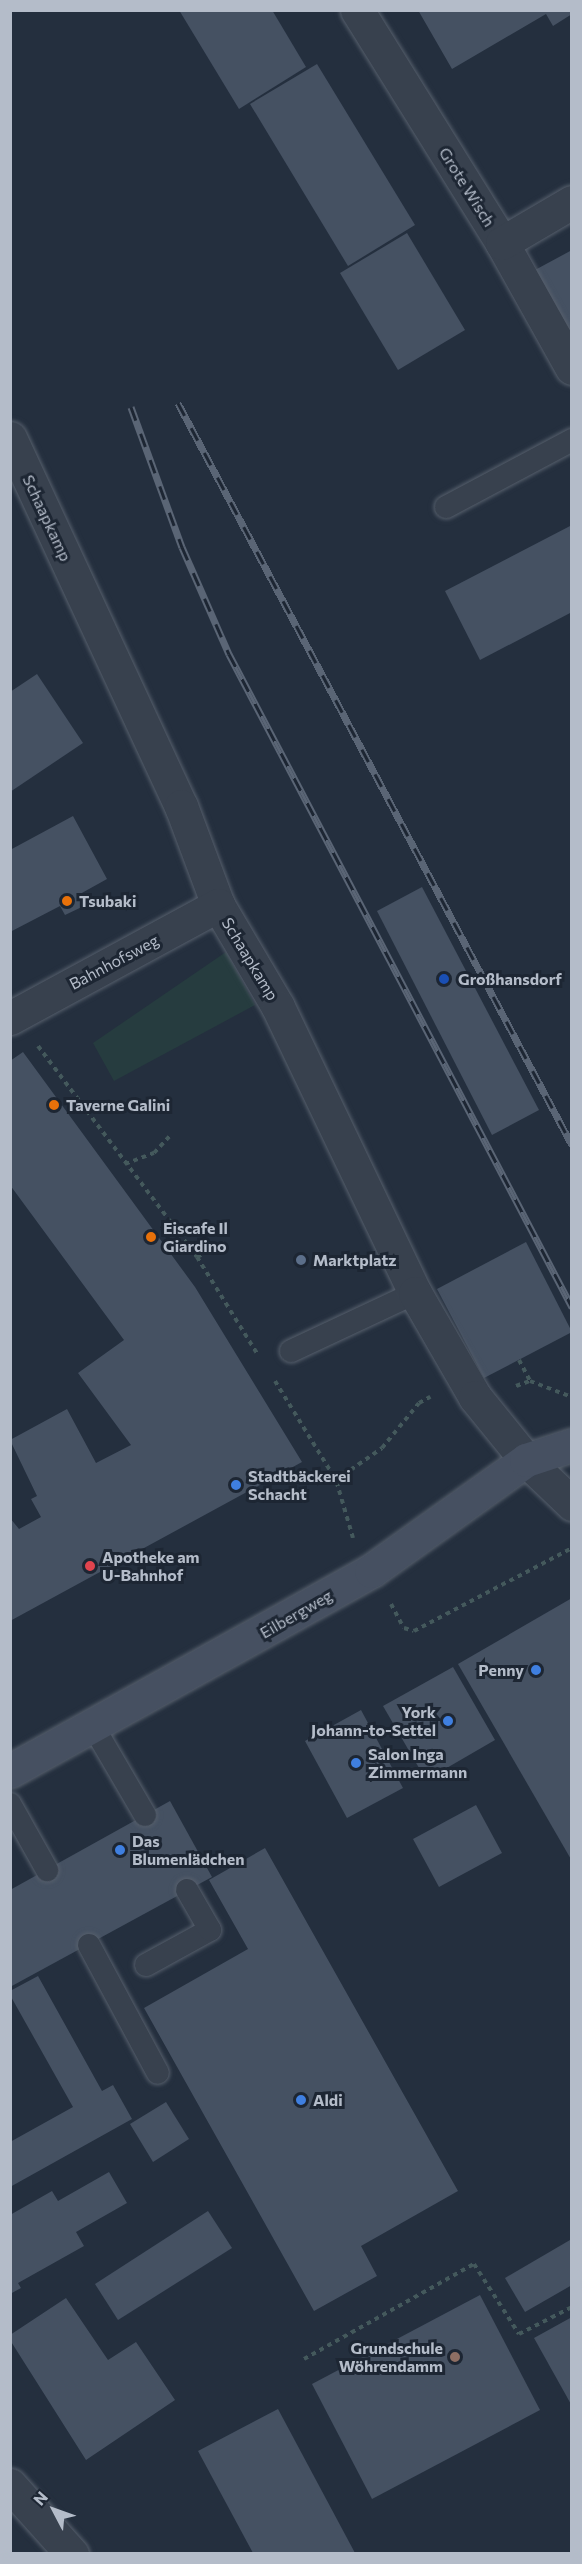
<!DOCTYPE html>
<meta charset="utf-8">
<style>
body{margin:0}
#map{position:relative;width:582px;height:2564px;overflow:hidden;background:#242f3e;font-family:Commissioner,sans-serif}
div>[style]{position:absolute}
.green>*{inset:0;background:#263c3f}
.building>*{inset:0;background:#455162}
.path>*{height:4px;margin-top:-2px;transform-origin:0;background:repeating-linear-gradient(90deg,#44595c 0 4.5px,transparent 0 9px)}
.roads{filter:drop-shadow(0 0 2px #565f6c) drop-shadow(0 0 2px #565f6c)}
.service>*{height:22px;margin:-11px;padding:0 11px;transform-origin:11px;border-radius:11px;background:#38414e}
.minor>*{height:33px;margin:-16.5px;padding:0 16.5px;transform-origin:16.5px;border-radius:16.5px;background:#38414e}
.secondary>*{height:33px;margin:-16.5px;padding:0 16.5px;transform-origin:16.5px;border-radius:16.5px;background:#465061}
.rail>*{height:7px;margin-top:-3.5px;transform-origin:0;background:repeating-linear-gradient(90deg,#1d2633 0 14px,#5a6575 0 28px);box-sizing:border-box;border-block:2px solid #5a6575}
.dots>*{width:16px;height:16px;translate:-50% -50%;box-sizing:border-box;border:3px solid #1d2633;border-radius:50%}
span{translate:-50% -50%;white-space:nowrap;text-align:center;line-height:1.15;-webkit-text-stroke:6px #1d2633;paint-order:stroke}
.street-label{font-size:16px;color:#b4bcc9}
.poi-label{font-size:16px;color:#b4bcc9;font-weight:700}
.left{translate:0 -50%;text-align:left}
.right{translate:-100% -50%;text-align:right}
.frame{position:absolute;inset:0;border:12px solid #b4bcc9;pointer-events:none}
.north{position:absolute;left:24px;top:2480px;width:60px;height:60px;-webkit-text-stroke:4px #1d2633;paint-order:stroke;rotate:311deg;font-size:16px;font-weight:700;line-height:24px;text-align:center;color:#b4bcc9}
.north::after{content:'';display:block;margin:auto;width:21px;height:27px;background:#b4bcc9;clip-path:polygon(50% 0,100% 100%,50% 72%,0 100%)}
</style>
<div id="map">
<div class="green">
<div style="clip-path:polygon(226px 952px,255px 1005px,114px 1081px,93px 1043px)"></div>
</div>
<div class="building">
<div style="clip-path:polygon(179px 10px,272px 10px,306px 67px,239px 109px)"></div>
<div style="clip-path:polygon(418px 10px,572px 10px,572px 14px,553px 26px,546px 14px,452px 69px)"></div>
<div style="clip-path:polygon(317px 64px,415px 225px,348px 266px,250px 104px)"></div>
<div style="clip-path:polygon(407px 233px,465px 330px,398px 370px,340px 273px)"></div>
<div style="clip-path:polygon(572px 250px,572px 340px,535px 270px)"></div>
<div style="clip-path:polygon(572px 525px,572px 612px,480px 660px,445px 591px)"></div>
<div style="clip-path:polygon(37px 674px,83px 743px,10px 792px,10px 692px)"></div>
<div style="clip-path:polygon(73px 816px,107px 879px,80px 894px,86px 905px,65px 915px,60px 906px,10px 932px,10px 850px)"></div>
<div style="clip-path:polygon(422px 887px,539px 1110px,492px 1135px,377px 911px)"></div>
<div style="clip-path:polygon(23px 1052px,195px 1287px,302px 1462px,10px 1621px,10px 1518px,19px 1529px,41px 1517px,31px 1499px,37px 1496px,10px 1440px,67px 1409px,96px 1463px,131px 1445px,78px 1373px,124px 1340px,10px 1185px,10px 1061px)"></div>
<div style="clip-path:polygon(526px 1242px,572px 1332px,484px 1378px,437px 1289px)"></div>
<div style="clip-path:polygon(572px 1598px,572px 1861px,458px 1664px)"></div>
<div style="clip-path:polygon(453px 1667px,495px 1740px,426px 1780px,383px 1706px)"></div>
<div style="clip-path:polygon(361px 1710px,403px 1788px,347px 1818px,305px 1741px)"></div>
<div style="clip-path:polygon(170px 1801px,212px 1877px,10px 1987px,10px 1890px)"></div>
<div style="clip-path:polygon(476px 1805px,502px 1853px,439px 1887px,413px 1839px)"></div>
<div style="clip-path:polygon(265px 1848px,458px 2191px,361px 2246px,377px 2276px,314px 2311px,144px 2008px,248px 1949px,209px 1880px)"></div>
<div style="clip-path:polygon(38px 1976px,102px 2091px,113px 2085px,132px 2119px,10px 2187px,10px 2142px,73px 2107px,10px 1995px,10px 1991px)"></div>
<div style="clip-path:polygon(166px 2102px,189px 2139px,153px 2162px,130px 2124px)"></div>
<div style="clip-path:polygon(109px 2172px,127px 2203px,76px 2232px,84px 2246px,18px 2283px,21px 2288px,10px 2294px,10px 2215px,52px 2191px,58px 2201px)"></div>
<div style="clip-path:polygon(208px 2211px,232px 2248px,118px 2320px,95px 2284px)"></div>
<div style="clip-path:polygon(570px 2240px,572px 2285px,525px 2312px,505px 2278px)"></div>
<div style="clip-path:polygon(480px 2295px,540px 2410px,372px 2499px,312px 2384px)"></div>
<div style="clip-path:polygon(66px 2298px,108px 2360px,136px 2342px,175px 2400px,86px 2460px,10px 2340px,10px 2335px)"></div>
<div style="clip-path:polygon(572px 2317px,572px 2406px,534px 2338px)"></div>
<div style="clip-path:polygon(278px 2409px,355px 2553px,253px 2553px,198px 2451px)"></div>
</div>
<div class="path">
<div style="left:38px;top:1046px;width:264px;rotate:53deg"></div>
<div style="left:197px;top:1257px;width:115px;rotate:58.1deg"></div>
<div style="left:125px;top:1164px;width:31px;rotate:-21deg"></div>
<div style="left:154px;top:1153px;width:26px;rotate:-47deg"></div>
<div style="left:197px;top:1257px;width:33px;rotate:-27deg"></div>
<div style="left:519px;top:1360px;width:24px;rotate:62deg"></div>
<div style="left:275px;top:1381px;width:116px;rotate:58.4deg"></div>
<div style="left:516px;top:1386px;width:15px;rotate:-20deg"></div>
<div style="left:530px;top:1381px;width:45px;rotate:20.9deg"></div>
<div style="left:353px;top:1538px;width:60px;rotate:-106.3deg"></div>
<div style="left:336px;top:1480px;width:56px;rotate:-34.8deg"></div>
<div style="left:382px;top:1448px;width:58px;rotate:-50.6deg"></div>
<div style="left:419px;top:1403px;width:13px;rotate:-29deg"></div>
<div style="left:391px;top:1604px;width:27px;rotate:62deg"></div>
<div style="left:404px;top:1628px;width:10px;rotate:17deg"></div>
<div style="left:414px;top:1631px;width:178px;rotate:-27.7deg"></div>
<div style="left:304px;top:2359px;width:195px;rotate:-29.2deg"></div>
<div style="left:474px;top:2264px;width:83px;rotate:57.3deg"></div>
<div style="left:519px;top:2334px;width:59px;rotate:-27deg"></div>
</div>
<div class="roads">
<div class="service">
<div style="left:446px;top:507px;width:143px;rotate:-28deg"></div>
<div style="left:291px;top:1351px;width:137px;rotate:-25.1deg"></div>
<div style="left:93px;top:1726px;width:103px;rotate:59.7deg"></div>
<div style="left:10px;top:1804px;width:76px;rotate:60.7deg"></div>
<div style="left:89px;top:1945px;width:145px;rotate:61.7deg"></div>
<div style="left:146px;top:1965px;width:73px;rotate:-28.7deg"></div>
<div style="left:210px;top:1930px;width:46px;rotate:-119.9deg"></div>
</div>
<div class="minor">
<div style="left:357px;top:10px;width:274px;rotate:58.1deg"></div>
<div style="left:502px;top:243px;width:143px;rotate:60.8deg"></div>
<div style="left:502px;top:243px;width:81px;rotate:-30.4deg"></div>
<div style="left:10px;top:438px;width:406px;rotate:65.1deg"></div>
<div style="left:181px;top:806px;width:106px;rotate:69.5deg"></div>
<div style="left:218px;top:905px;width:118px;rotate:59.5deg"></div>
<div style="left:278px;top:1007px;width:317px;rotate:64.4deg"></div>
<div style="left:415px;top:1293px;width:120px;rotate:60deg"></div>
<div style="left:475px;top:1397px;width:81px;rotate:51deg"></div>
<div style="left:526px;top:1460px;width:64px;rotate:43.7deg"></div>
<div style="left:10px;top:1018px;width:237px;rotate:-28.5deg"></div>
<div style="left:10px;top:2485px;width:93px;rotate:48.1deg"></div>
</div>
<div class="secondary">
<div style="left:10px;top:1771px;width:413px;rotate:-29deg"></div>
<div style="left:371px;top:1571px;width:191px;rotate:-35.6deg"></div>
<div style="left:526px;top:1460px;width:48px;rotate:-18.1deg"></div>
</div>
</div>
<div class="rail">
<div style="left:178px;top:403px;width:840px;rotate:62.03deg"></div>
<div style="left:131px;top:407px;width:149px;rotate:70deg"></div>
<div style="left:182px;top:547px;width:117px;rotate:66.3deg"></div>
<div style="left:229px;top:654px;width:738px;rotate:62.29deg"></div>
</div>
<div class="dots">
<div style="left:67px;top:901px;background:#e8710a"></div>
<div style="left:444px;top:979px;background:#1a4fb4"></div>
<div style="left:54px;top:1105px;background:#e8710a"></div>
<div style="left:151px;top:1237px;background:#e8710a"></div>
<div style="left:301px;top:1260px;background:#5c6f8a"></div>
<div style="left:236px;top:1485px;background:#3f7fe0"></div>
<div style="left:90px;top:1566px;background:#e0444e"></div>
<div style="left:536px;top:1670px;background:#3f7fe0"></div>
<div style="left:448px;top:1721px;background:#3f7fe0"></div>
<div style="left:356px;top:1763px;background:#3f7fe0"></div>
<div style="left:120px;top:1850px;background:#3f7fe0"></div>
<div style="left:301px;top:2100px;background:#3f7fe0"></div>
<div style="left:455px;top:2357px;background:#8d6e63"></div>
</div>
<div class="street-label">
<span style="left:467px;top:187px;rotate:58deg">Grote Wisch</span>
<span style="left:47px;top:518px;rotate:65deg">Schaapkamp</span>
<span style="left:250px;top:959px;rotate:59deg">Schaapkamp</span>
<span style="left:114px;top:962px;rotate:-28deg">Bahnhofsweg</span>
<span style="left:296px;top:1614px;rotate:-30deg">Eilbergweg</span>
</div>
<div class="poi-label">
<span class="left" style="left:79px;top:901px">Tsubaki</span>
<span class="left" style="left:458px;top:979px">Großhansdorf</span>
<span class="left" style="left:66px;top:1105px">Taverne Galini</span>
<span class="left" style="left:163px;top:1237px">Eiscafe Il<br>Giardino</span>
<span class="left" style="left:313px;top:1260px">Marktplatz</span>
<span class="left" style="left:248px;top:1485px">Stadtbäckerei<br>Schacht</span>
<span class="left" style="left:102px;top:1566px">Apotheke am<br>U-Bahnhof</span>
<span class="right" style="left:524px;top:1670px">Penny</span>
<span class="right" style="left:436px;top:1721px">York<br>Johann-to-Settel</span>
<span class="left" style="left:368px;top:1763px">Salon Inga<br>Zimmermann</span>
<span class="left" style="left:132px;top:1850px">Das<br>Blumenlädchen</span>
<span class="left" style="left:313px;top:2100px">Aldi</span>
<span class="right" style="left:443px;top:2357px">Grundschule<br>Wöhrendamm</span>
</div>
<div class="frame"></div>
<div class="north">N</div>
</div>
